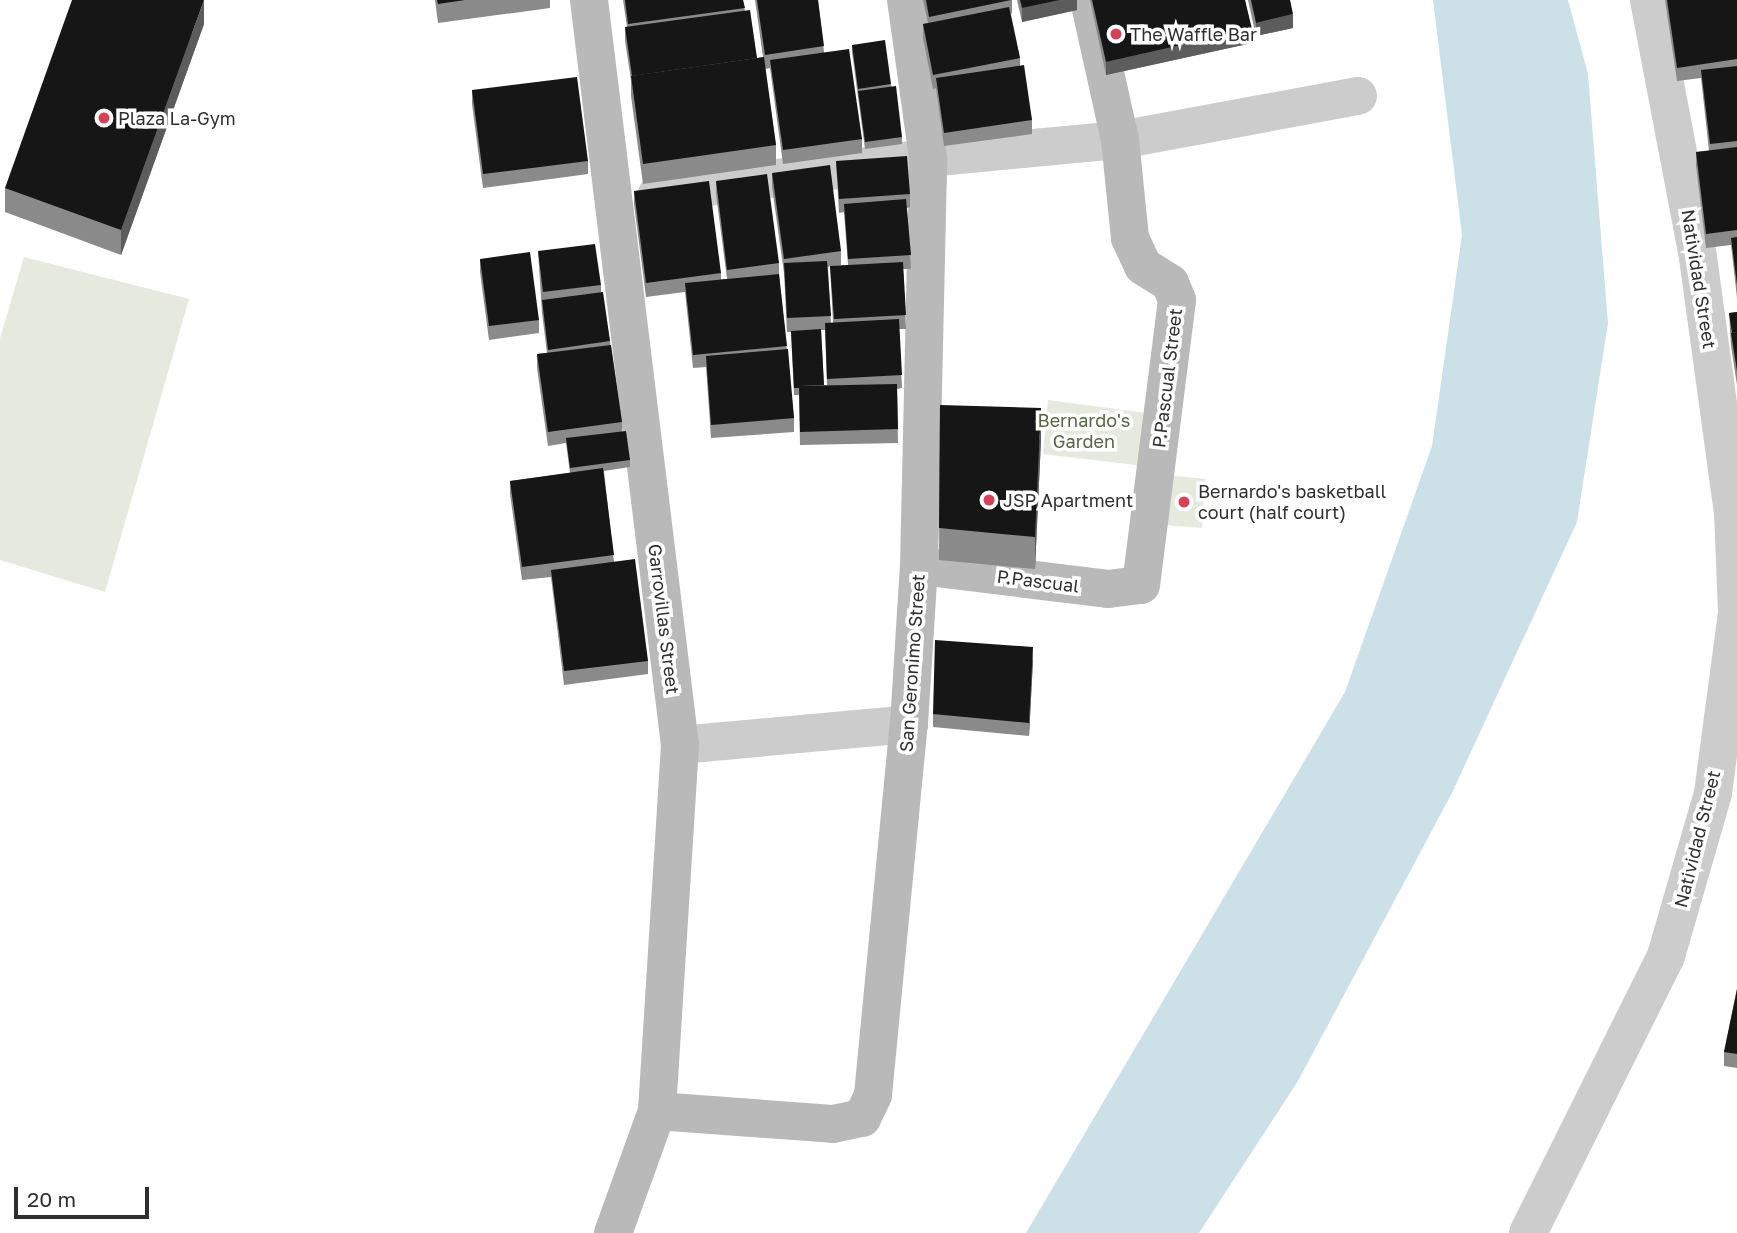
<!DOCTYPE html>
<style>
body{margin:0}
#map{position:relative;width:1737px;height:1233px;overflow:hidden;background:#fff;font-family:"Golos Text",sans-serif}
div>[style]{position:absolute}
.green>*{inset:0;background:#e6eade}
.water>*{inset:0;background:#cce0e8}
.street>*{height:38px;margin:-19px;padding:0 19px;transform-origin:19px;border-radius:19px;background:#ccc}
.secondary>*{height:38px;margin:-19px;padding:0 19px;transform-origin:19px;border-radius:19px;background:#b9b9b9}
.wall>*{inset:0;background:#8a8a8a}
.shaded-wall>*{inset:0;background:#5c5c5c}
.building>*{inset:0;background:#161616}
.dots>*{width:19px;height:19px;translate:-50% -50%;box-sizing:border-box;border:4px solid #fff;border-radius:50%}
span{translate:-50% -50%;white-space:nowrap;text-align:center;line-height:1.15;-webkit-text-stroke:7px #fff;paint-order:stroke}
.poi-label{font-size:18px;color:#2f2f2f}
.left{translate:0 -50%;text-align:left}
.street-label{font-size:18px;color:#2f2f2f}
.park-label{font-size:18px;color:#556640}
.scale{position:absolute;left:14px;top:1187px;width:135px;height:32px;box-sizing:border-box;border:4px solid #2f2f2f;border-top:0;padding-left:9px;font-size:21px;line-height:24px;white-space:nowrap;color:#2f2f2f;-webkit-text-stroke:5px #fff;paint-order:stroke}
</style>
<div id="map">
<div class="green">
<div style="clip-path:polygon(24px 257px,189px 299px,105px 592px,0 560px,0 338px)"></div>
<div style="clip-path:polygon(1048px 400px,1154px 414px,1144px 466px,1043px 454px)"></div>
<div style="clip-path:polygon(1167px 475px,1205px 479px,1202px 528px,1164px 525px)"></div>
</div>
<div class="water">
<div style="clip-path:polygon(1433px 0,1568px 0,1588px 74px,1608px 323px,1577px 522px,1452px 793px,1298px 1081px,1199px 1233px,1026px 1233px,1345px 692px,1432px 446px,1462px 235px)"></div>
</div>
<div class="street">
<div style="left:657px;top:194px;width:273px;rotate:-7.6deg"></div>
<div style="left:928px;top:158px;width:193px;rotate:-5.4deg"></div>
<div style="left:1120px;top:140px;width:242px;rotate:-10.5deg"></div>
<div style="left:680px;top:745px;width:230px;rotate:-5.2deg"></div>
<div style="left:1528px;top:1233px;width:309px;rotate:-63.5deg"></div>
<div style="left:1666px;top:956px;width:170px;rotate:-73.9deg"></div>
<div style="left:1713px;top:793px;width:183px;rotate:-82.4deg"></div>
<div style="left:1737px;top:612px;width:99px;rotate:-92.3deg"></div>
<div style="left:1733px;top:513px;width:258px;rotate:-97.8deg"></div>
<div style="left:1698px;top:257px;width:262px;rotate:-100.8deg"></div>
</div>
<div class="secondary">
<div style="left:589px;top:0;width:751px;rotate:83.04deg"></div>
<div style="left:680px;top:745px;width:367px;rotate:93.6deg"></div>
<div style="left:657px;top:1111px;width:130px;rotate:109.8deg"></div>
<div style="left:919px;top:566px;width:190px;rotate:6.9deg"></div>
<div style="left:1108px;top:589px;width:33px;rotate:-7deg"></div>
<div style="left:1141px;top:585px;width:287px;rotate:-82.8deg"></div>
<div style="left:1177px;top:300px;width:18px;rotate:-112deg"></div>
<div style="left:1170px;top:283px;width:32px;rotate:-148deg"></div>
<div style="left:1143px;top:266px;width:31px;rotate:-115deg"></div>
<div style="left:1130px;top:238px;width:99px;rotate:-95.8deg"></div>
<div style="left:1120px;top:140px;width:143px;rotate:-102.5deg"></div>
<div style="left:657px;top:1111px;width:176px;rotate:4.2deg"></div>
<div style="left:833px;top:1124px;width:30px;rotate:-12deg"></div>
<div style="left:862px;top:1118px;width:25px;rotate:-64deg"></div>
<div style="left:873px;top:1095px;width:373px;rotate:-84.5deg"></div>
<div style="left:909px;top:724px;width:158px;rotate:-86.4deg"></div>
<div style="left:919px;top:566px;width:408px;rotate:-88.7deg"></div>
<div style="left:928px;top:158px;width:160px;rotate:-97.9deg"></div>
</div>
<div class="wall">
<div style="clip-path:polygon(435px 0,550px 0,550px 8px,438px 23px)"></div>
<div style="clip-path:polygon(623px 0,743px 0,745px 11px,757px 58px,763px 57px,755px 0,818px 0,824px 52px,862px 139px,862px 153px,783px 164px,770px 68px,765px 69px,776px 145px,776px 165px,643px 184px,631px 96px,631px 80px,625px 41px,625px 27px,627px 27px)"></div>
<div style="clip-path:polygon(923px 0,1012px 0,1012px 13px,1011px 14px,1020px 58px,1020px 66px,1032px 120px,1032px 134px,944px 146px,936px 88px,933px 89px,923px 38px,923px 24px,928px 23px)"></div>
<div style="clip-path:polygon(1017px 0,1077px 0,1077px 10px,1022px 22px)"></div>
<div style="clip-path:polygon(1090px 0,1245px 0,1252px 43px,1106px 75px)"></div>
<div style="clip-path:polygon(1248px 0,1290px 0,1293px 28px,1256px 36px)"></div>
<div style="clip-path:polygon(1665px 0,1737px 0,1737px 298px,1731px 245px,1706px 248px,1696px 166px,1696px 152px,1709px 151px,1701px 78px,1677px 81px)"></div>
<div style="clip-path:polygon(204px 24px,121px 255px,5px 212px,5px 188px)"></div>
<div style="clip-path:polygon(852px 45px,891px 84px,902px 137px,902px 144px,865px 149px,852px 52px)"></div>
<div style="clip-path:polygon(472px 90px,588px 161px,588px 174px,483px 188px,472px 104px)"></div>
<div style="clip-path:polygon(evenodd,836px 161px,910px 194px,910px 207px,907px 208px,911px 269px,903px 269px,906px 329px,899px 329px,902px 388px,897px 389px,898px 443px,800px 445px,799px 395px,794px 395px,791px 332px,787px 332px,784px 273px,772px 187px,772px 173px,841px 251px,841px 265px,834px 266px,848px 265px,844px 212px,839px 213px,836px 161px,830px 266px,833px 323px,831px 323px,828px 267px,830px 266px,836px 161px,821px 330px,825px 330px,827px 385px,824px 385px,821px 330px)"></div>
<div style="clip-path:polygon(716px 181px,779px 263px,779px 274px,794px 418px,794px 432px,711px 438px,706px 367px,693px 368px,685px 292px,646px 297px,634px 204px,634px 191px,721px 273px,721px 279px,727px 279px,716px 194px)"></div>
<div style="clip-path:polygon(538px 251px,601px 285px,601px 292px,610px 341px,622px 422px,622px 432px,630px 460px,630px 467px,604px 471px,614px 562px,648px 661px,648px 674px,564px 685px,551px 577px,522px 580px,510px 494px,510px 481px,570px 473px,566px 443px,548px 446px,537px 368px,537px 354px,547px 353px,542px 313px)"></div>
<div style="clip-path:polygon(480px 259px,539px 320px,539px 333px,489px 340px,480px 272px)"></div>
<div style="clip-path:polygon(1737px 312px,1737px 385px,1731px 346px,1729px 313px)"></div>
<div style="clip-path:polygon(940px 405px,1041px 440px,1035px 569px,939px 560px)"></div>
<div style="clip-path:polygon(1033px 660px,1029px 736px,933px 727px,933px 714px)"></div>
<div style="clip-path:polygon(1737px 989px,1737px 1068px,1724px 1066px,1724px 1052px)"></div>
</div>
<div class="shaded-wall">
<div style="clip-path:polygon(204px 0,204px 24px,121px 255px,121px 230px)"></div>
<div style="clip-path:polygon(1060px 0,1077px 0,1077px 10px,1022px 22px,1022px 8px)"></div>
<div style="clip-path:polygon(1293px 14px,1293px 28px,1256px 36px,1256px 23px)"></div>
<div style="clip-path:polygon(1252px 29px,1252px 43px,1106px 75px,1106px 62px)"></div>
<div style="clip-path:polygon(1041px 408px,1041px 440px,1035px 569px,1035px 537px)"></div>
<div style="clip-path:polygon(1033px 647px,1033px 660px,1029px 736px,1029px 723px)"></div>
</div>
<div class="building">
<div style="clip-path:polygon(72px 0,204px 0,121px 230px,5px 188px)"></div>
<div style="clip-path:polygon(437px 0,465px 0,438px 4px)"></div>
<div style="clip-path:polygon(625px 0,743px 0,745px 8px,628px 24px)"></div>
<div style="clip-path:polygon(757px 0,818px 0,824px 46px,765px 55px)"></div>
<div style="clip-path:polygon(926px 0,1011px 0,929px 17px)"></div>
<div style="clip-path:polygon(1020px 0,1060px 0,1022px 8px)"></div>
<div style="clip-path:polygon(1092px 0,1245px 0,1252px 29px,1106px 62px)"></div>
<div style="clip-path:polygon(1251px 0,1290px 0,1293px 14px,1256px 23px)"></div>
<div style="clip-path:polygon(1667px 0,1737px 0,1737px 59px,1677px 68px)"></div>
<div style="clip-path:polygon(1009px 7px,1020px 58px,933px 75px,923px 24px)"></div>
<div style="clip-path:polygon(750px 10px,757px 58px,632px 76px,625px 27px)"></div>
<div style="clip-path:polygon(885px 40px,891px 84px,858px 89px,852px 45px)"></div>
<div style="clip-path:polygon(849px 49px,862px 139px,783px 150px,770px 60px)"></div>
<div style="clip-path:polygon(764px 57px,776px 145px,643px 164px,631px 76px)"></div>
<div style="clip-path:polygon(1024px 65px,1032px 120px,944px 133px,936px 78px)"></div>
<div style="clip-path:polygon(1737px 66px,1737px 141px,1710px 144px,1701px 70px)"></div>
<div style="clip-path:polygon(577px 77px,588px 161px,483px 174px,472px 90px)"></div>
<div style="clip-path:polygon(896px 86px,902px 137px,865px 142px,858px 91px)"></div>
<div style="clip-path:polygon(1737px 147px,1737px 230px,1706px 234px,1696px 152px)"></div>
<div style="clip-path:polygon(907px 156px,910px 194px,839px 199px,836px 161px)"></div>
<div style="clip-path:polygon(830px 165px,841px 251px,784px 259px,772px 173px)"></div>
<div style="clip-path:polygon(767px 174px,779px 263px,727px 270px,716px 181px)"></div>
<div style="clip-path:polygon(709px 181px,721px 273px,646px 283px,634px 191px)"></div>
<div style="clip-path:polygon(906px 199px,911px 255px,848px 259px,844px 204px)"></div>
<div style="clip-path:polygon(1737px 237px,1737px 285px,1731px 238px)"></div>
<div style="clip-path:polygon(595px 244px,601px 285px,543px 292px,538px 251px)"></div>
<div style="clip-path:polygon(530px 252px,539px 320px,489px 326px,480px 259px)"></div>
<div style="clip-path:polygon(827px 261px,831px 316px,787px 318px,784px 263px)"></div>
<div style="clip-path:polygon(903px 262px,906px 315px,834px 319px,830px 266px)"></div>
<div style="clip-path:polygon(779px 274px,787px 346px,693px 355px,685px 283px)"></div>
<div style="clip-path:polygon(603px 292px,610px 341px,548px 350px,542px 300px)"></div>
<div style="clip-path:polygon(1737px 312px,1737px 332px,1732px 333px,1729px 313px)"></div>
<div style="clip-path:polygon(899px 319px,902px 375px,827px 379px,825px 323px)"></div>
<div style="clip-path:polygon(821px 329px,824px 385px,799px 386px,799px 388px,794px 388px,791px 331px)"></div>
<div style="clip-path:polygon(1737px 332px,1737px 371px,1731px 333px)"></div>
<div style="clip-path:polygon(611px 345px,622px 422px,548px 432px,537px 354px)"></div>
<div style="clip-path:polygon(788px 349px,794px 418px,711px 425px,706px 356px)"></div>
<div style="clip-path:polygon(897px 384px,898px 429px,800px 432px,799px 386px)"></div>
<div style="clip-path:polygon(940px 405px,1041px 408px,1035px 537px,939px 528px)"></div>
<div style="clip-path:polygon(626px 431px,630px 460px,570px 468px,566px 438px)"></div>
<div style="clip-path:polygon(603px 468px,614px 555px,522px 567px,510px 481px)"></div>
<div style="clip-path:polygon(635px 559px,648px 661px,564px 671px,551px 570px)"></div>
<div style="clip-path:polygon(935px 640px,1033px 647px,1029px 723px,933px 714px)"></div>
<div style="clip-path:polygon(1737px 989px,1737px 1054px,1724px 1052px)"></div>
</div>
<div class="dots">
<div style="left:1116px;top:34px;background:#d4425a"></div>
<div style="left:104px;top:118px;background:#d4425a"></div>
<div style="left:989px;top:500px;background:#d4425a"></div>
<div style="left:1184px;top:502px;background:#d4425a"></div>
</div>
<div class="poi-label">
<span class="left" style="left:1130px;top:34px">The Waffle Bar</span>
<span class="left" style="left:118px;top:118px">Plaza La-Gym</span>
<span class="left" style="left:1198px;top:502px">Bernardo's basketball<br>court (half court)</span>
<span class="left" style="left:1003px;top:500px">JSP Apartment</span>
</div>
<div class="street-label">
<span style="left:1699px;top:279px;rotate:81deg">Natividad Street</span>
<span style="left:1167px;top:378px;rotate:-83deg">P.Pascual Street</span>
<span style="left:1038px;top:581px;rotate:7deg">P.Pascual</span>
<span style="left:664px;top:619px;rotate:83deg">Garrovillas Street</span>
<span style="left:912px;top:663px;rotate:-86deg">San Geronimo Street</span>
<span style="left:1697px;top:839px;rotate:-76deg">Natividad Street</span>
</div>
<div class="park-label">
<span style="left:1084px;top:431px">Bernardo's<br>Garden</span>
</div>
<div class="scale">20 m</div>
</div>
